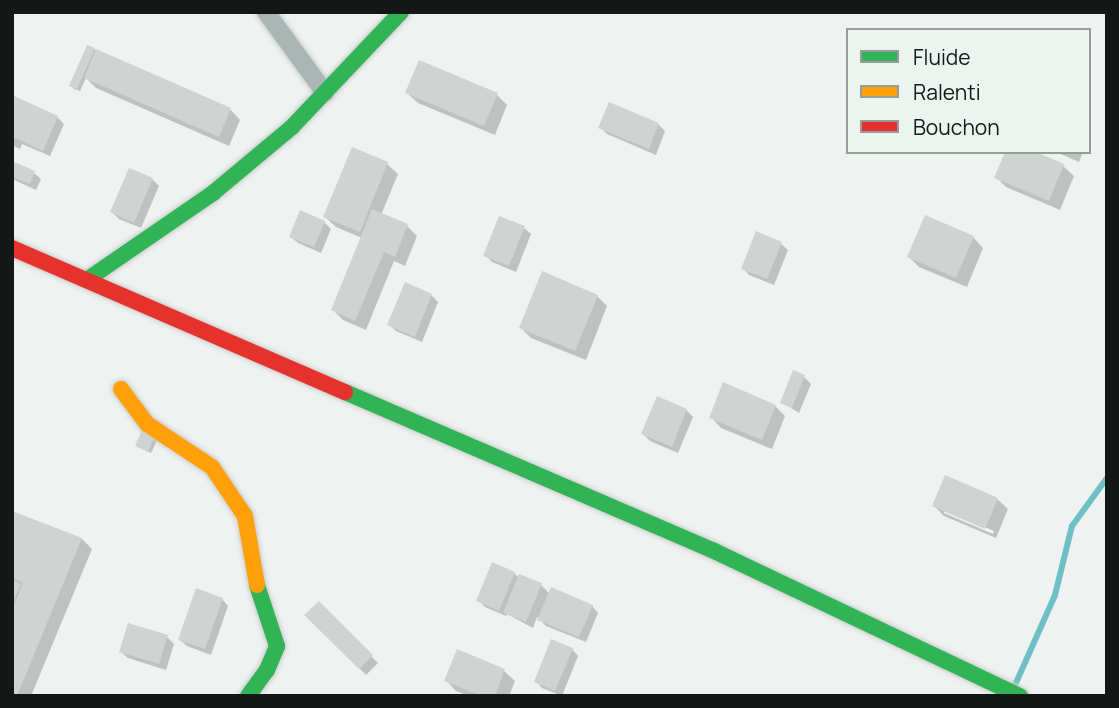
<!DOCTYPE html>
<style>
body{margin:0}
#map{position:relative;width:1119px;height:708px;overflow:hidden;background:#eef2f0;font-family:Manrope,sans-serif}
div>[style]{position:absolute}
.shadow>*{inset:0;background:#0003}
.stream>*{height:6px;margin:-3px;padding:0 3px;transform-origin:3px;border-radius:3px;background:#6ec0c6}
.building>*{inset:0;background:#d0d3d1}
.roads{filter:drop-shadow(0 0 2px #cccecd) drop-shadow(0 0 2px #cccecd)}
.street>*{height:18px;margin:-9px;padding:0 9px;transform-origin:9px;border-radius:9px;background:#a9b6b4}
.fast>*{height:16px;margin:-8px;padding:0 8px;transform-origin:8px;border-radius:8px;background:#30b455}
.slow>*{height:16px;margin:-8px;padding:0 8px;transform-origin:8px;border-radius:8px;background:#ff9f0a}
.jam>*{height:16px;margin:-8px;padding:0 8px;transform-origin:8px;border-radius:8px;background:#e5322d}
span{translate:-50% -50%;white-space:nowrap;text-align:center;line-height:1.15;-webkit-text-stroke:7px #ecf4f0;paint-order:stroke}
.frame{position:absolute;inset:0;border:14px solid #141716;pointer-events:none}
.legend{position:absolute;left:846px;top:28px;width:245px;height:126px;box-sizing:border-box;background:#ecf4f0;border:2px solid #969c99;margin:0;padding:9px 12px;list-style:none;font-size:21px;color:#141716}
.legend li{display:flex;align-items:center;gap:14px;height:35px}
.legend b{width:35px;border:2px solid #969c99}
</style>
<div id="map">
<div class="shadow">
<div style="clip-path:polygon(94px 49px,230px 109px,240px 120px,229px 146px,96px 88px,86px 78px,80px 91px,74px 89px,71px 86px)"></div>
<div style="clip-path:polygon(407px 93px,497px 95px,507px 105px,495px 135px,418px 103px)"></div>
<div style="clip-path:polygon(12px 97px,57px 117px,64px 124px,50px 156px,22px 144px,20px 149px,12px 145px)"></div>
<div style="clip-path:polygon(658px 124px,665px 131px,656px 155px,607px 134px,600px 127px)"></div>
<div style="clip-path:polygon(1056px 152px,1083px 152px,1079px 162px)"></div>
<div style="clip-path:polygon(12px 163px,34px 173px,41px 179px,36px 190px,12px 179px)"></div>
<div style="clip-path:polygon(387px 164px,398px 174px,381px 215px,407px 226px,417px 236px,405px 266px,394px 261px,366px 330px,343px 320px,333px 310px,362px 238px,336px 227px,325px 217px)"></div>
<div style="clip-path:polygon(1063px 166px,1074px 176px,1060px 210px,1006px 187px,996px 177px)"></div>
<div style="clip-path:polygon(152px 179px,159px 186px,141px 228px,119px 219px,112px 212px)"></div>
<div style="clip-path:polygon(324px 222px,331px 229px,321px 253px,298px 243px,291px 237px)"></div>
<div style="clip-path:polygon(524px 228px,531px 234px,516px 272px,492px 262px,485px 255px)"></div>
<div style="clip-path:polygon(757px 233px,781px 244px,788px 250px,774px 285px,749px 275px,743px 268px)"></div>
<div style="clip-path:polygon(973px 237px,983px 248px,967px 287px,919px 267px,909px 257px)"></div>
<div style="clip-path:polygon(431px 295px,438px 302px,422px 342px,396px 331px,389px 325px)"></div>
<div style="clip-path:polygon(597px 296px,607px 306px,586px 360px,531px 338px,521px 328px)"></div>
<div style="clip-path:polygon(804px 377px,811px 384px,799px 413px,782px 402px)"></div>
<div style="clip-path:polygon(775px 406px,785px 416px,772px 449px,721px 428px,711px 417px)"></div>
<div style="clip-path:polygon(686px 410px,693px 417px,678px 453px,650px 441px,643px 434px)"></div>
<div style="clip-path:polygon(159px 436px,151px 453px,137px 446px)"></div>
<div style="clip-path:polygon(evenodd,997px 499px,1008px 509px,996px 538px,944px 516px,934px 506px,997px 499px,944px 509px,994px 531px,993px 534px,944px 513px,944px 509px)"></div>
<div style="clip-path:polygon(12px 515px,82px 539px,92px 549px,31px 696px,12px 696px)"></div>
<div style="clip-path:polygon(514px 573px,519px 578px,541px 585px,550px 594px,592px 606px,598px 613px,586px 642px,546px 626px,537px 617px,533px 628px,507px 614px,506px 616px,485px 607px,478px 600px)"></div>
<div style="clip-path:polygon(222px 599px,228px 606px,211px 655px,187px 646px,180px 640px)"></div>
<div style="clip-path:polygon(307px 615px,335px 620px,378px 663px,366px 675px)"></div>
<div style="clip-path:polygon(167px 637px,174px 644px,166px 670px,128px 658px,121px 652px)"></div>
<div style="clip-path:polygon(572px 649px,578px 656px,562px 696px,542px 688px,536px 681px)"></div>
<div style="clip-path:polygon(458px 652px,504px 671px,515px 681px,509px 696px,469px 696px,456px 691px,446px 680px)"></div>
</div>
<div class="stream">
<div style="left:1015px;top:685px;width:98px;rotate:-66deg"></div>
<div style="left:1055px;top:595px;width:71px;rotate:-76.2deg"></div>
<div style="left:1072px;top:526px;width:59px;rotate:-53.9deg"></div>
</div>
<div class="building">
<div style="clip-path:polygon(87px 45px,95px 48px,77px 89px,69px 86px)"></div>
<div style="clip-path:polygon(96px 49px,231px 108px,219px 137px,84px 78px)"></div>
<div style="clip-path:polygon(419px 60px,498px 93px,484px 126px,405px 93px)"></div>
<div style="clip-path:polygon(12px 95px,58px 116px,43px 151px,15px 138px,12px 144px)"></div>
<div style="clip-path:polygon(609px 102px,659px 123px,649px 149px,598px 128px)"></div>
<div style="clip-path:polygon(352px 147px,388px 162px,360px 232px,323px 217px)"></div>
<div style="clip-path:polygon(1005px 152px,1036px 152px,1064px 164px,1049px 201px,994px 178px)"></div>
<div style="clip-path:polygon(12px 161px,35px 171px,30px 184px,12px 177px)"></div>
<div style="clip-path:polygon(129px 168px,153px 178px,134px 223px,110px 212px)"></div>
<div style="clip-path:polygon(372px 209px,408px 224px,395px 257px,384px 252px,355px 321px,331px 310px)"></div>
<div style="clip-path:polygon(300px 210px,325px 221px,314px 247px,289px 237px)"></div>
<div style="clip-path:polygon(925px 215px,974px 236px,956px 278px,907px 257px)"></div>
<div style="clip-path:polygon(499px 216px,525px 226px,509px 266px,483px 256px)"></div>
<div style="clip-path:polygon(756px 231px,782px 242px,767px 279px,741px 269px)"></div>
<div style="clip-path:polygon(542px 271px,598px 295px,575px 351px,519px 328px)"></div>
<div style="clip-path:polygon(405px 282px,432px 294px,415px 337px,387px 325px)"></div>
<div style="clip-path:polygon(793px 370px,805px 375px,792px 408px,780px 403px)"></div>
<div style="clip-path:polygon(723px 382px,776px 405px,762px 440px,709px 418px)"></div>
<div style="clip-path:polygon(657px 396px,687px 409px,672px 447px,641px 434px)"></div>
<div style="clip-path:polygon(144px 426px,157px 431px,148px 452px,135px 446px)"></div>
<div style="clip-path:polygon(945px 475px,998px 498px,985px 529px,932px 506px)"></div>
<div style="clip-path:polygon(12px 511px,82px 538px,17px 696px,12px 696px,12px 609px,23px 583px,12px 578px)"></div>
<div style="clip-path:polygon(492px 562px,515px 572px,499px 611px,476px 601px)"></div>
<div style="clip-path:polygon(519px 574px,542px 583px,526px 622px,503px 613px)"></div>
<div style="clip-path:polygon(12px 580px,21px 584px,12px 605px)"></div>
<div style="clip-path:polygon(551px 587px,593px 605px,579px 637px,537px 620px)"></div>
<div style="clip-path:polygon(196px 588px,223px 598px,205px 649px,178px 640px)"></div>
<div style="clip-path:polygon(319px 601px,373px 655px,359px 669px,304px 615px)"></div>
<div style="clip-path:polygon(128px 623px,168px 635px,159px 664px,119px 652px)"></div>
<div style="clip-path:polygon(551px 639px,573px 648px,555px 691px,534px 682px)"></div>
<div style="clip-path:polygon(457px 649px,505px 669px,495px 696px,481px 696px,444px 681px)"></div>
</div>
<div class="roads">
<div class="street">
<div style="left:266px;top:12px;width:100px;rotate:53.9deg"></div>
</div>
<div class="fast">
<div style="left:88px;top:279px;width:152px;rotate:-34.5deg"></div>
<div style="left:213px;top:193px;width:103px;rotate:-39.9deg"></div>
<div style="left:292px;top:127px;width:158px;rotate:-46.5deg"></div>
<div style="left:345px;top:392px;width:402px;rotate:23.3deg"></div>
<div style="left:714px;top:551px;width:339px;rotate:25.4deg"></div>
<div style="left:248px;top:696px;width:32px;rotate:-54deg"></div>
<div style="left:267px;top:670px;width:26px;rotate:-67deg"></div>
<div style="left:277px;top:646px;width:64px;rotate:-108.2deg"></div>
</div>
<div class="slow">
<div style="left:121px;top:389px;width:44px;rotate:53.4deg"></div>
<div style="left:147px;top:424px;width:78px;rotate:33.5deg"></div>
<div style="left:212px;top:467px;width:59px;rotate:56deg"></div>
<div style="left:245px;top:516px;width:70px;rotate:80.1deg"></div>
</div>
<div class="jam">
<div style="left:12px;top:248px;width:363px;rotate:23.4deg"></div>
</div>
</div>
<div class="frame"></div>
<ul class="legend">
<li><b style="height:9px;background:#30b455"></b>Fluide</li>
<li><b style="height:9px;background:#ff9f0a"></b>Ralenti</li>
<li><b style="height:9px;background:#e5322d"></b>Bouchon</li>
</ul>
</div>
